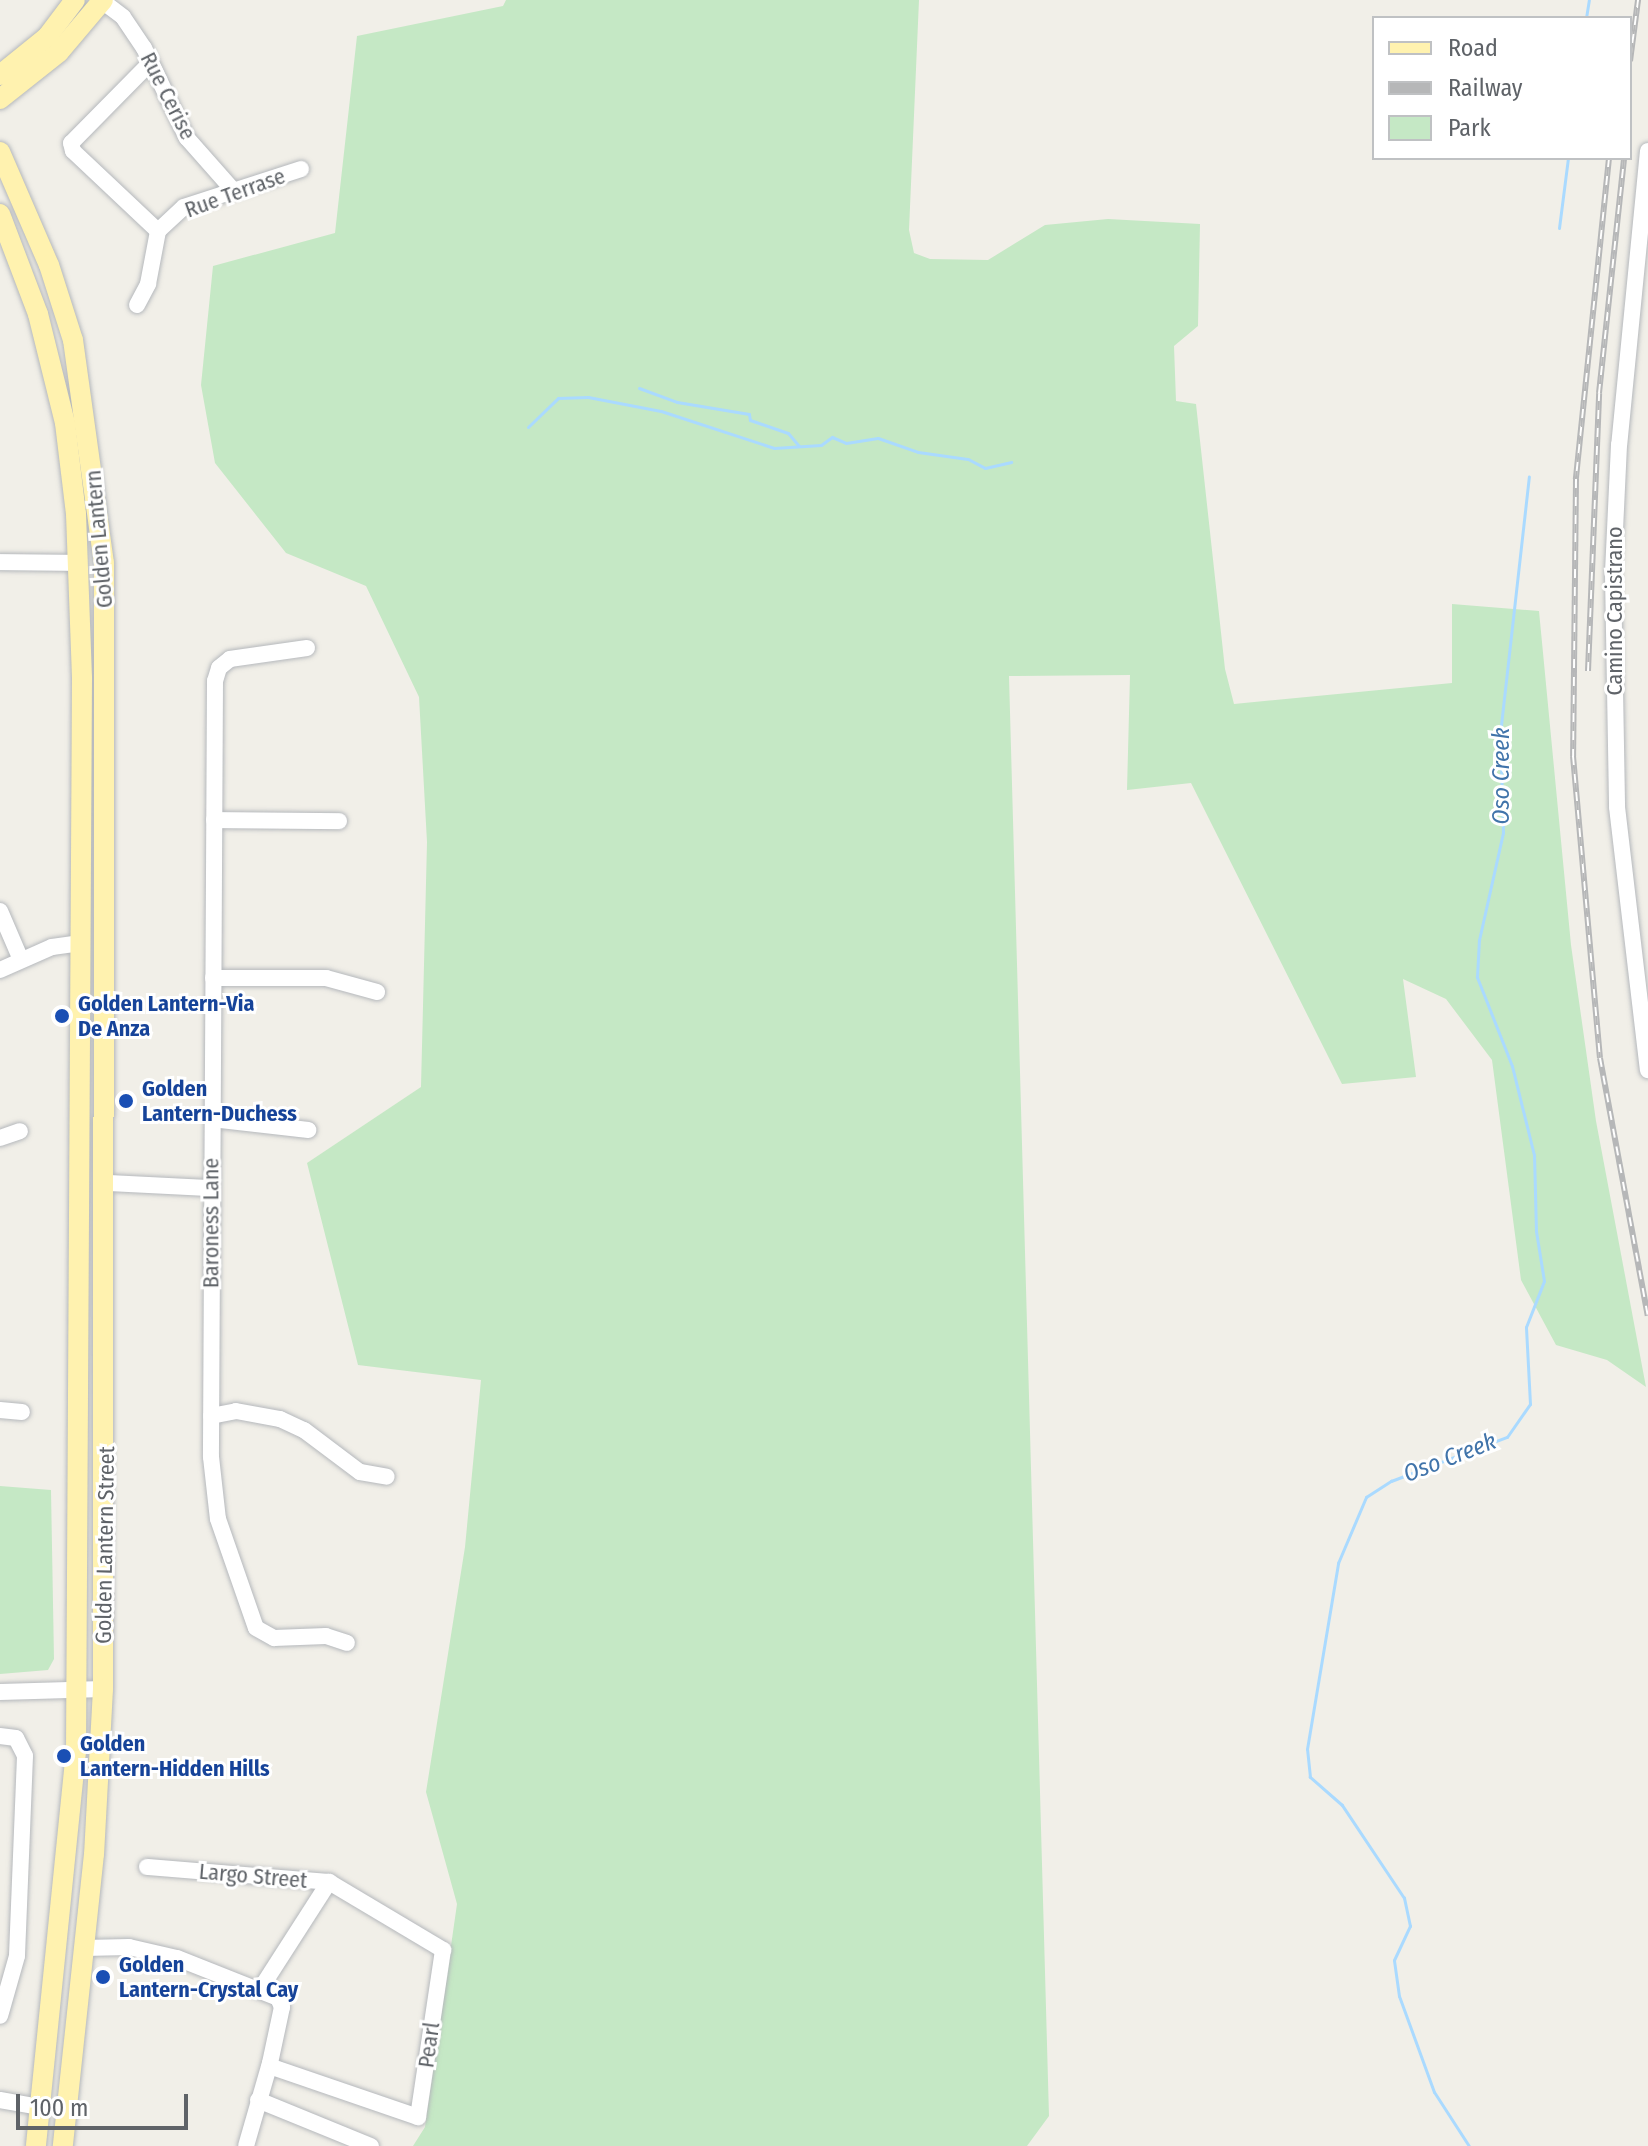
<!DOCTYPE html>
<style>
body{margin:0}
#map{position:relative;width:1648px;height:2146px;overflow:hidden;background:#f1efe8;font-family:"Fira Sans Condensed",sans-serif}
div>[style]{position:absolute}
.green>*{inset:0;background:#c5e8c5}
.stream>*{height:3px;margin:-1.5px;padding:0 1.5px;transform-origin:1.5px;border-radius:1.5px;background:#aadaff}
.roads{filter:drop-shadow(0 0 2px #b5b8bc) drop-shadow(0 0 2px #b5b8bc)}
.minor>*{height:16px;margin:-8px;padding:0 8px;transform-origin:8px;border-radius:8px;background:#fff}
.major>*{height:20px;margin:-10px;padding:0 10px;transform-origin:10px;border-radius:10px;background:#fff2af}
.rail>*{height:6px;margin-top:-3px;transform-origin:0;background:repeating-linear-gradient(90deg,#fff 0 9px,#b6b7b8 0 18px);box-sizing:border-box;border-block:2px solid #b6b7b8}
.dots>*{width:22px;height:22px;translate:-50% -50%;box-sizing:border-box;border:4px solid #fff;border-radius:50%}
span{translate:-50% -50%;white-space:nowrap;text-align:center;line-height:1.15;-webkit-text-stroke:6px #fff;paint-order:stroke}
.street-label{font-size:22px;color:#5f6368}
.transit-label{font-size:22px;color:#164399;font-weight:700}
.left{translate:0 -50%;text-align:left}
.water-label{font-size:24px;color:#4174aa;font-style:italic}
.legend{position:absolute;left:1372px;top:16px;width:260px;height:144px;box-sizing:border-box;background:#fff;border:2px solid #bfc1c3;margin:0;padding:10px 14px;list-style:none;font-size:24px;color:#5f6368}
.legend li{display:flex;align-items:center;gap:16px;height:40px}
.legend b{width:40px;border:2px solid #bfc1c3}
.scale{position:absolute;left:16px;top:2094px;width:172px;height:36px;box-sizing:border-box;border:4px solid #5f6368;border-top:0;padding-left:10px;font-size:24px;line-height:28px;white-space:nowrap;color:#5f6368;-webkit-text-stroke:6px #fff;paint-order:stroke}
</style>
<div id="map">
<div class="green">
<div style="clip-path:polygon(506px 0,919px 0,909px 230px,914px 253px,930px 259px,988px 260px,1045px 225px,1108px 219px,1200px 224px,1198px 326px,1174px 346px,1176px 401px,1196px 404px,1225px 669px,1234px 704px,1452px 683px,1452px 604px,1539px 611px,1571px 945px,1596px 1121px,1646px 1387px,1607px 1360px,1556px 1345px,1521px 1280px,1492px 1060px,1446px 999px,1403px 979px,1416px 1077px,1342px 1084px,1191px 783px,1127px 790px,1130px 675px,1009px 676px,1049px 2116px,1027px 2146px,413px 2146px,425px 2127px,457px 1904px,426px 1792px,465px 1547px,481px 1380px,358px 1365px,307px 1163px,421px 1087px,427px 842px,419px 697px,366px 586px,286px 553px,215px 463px,201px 385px,213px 266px,335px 233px,357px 36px,503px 6px)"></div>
<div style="clip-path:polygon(0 1486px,51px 1490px,54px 1659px,48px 1670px,0 1674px)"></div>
</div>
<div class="stream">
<div style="left:1586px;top:18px;width:18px;rotate:-81deg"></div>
<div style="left:1559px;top:228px;width:71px;rotate:-82.7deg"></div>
<div style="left:639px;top:388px;width:40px;rotate:20.2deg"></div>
<div style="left:677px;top:402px;width:73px;rotate:9.5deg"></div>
<div style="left:749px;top:414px;width:6px;rotate:81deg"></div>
<div style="left:750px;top:420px;width:40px;rotate:18.9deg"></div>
<div style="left:788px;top:433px;width:17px;rotate:50deg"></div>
<div style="left:528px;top:427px;width:42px;rotate:-44deg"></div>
<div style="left:558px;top:398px;width:30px;rotate:-2deg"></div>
<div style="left:588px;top:397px;width:74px;rotate:10.9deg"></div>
<div style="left:661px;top:411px;width:119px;rotate:18.1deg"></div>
<div style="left:774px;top:448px;width:47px;rotate:-3.7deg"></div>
<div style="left:821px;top:445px;width:14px;rotate:-36deg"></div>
<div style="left:832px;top:437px;width:15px;rotate:23deg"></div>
<div style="left:846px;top:443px;width:32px;rotate:-9deg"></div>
<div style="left:878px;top:438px;width:42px;rotate:19.3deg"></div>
<div style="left:918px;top:452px;width:50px;rotate:8deg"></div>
<div style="left:968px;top:459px;width:19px;rotate:28deg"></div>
<div style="left:985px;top:468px;width:27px;rotate:-13deg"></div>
<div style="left:1469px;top:2146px;width:64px;rotate:-122.9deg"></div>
<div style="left:1434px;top:2092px;width:102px;rotate:-110deg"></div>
<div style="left:1399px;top:1996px;width:36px;rotate:-98deg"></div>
<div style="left:1394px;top:1960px;width:38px;rotate:-65deg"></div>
<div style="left:1410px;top:1926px;width:29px;rotate:-102deg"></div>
<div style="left:1404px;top:1898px;width:112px;rotate:-123.7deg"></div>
<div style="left:1342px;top:1805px;width:43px;rotate:-138.8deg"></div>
<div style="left:1310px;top:1777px;width:28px;rotate:-96deg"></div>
<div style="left:1307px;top:1749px;width:189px;rotate:-80.5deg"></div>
<div style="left:1338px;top:1563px;width:72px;rotate:-67deg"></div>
<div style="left:1366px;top:1497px;width:30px;rotate:-33deg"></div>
<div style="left:1391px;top:1481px;width:124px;rotate:-20.8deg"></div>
<div style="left:1507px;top:1437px;width:40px;rotate:-55.1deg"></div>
<div style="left:1530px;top:1404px;width:77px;rotate:-93deg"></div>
<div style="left:1526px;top:1327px;width:49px;rotate:-68.6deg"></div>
<div style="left:1544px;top:1281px;width:51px;rotate:-99.1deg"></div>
<div style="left:1536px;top:1231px;width:76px;rotate:-91.5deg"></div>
<div style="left:1534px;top:1155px;width:92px;rotate:-103.9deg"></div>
<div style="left:1512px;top:1066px;width:96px;rotate:-111.5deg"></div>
<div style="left:1477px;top:977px;width:37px;rotate:-87deg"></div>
<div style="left:1479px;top:940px;width:110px;rotate:-77.4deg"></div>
<div style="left:1503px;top:833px;width:99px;rotate:-91.7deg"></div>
<div style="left:1500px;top:734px;width:259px;rotate:-83.6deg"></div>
</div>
<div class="roads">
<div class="minor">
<div style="left:102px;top:1px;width:26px;rotate:37deg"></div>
<div style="left:123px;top:17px;width:37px;rotate:56deg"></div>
<div style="left:144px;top:48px;width:100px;rotate:64.5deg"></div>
<div style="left:187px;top:138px;width:69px;rotate:48.5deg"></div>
<div style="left:149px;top:64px;width:111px;rotate:134.6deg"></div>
<div style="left:71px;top:143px;width:8px;rotate:76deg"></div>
<div style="left:73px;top:151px;width:117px;rotate:43.3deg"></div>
<div style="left:1648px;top:151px;width:295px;rotate:95.6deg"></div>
<div style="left:1619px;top:445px;width:129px;rotate:92.7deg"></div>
<div style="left:1613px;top:574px;width:233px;rotate:89deg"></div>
<div style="left:1617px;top:807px;width:265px;rotate:83.3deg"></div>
<div style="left:137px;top:305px;width:24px;rotate:-62deg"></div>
<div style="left:148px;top:284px;width:54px;rotate:-79.3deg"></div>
<div style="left:158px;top:231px;width:35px;rotate:-43deg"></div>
<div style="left:184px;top:207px;width:123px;rotate:-18deg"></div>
<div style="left:0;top:562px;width:78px;rotate:0.7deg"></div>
<div style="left:307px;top:648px;width:78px;rotate:171.9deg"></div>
<div style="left:230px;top:659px;width:14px;rotate:141deg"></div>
<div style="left:219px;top:668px;width:14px;rotate:107deg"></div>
<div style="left:215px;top:681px;width:776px;rotate:90.3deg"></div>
<div style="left:211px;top:1457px;width:62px;rotate:83.6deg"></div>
<div style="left:218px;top:1519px;width:115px;rotate:70.8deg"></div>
<div style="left:256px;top:1628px;width:21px;rotate:29deg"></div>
<div style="left:274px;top:1638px;width:52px;rotate:-2.2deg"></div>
<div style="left:326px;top:1636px;width:22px;rotate:18deg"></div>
<div style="left:214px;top:820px;width:125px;rotate:0.5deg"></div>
<div style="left:0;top:911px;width:53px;rotate:66.8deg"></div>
<div style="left:0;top:970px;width:57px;rotate:-23.9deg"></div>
<div style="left:52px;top:947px;width:29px;rotate:-8deg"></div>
<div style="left:213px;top:978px;width:113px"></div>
<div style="left:326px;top:978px;width:53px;rotate:15.4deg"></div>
<div style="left:212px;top:1119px;width:97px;rotate:6.5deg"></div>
<div style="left:0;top:1138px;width:21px;rotate:-19deg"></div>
<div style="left:107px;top:1183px;width:103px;rotate:2.8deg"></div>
<div style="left:0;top:1410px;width:22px;rotate:5deg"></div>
<div style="left:211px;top:1416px;width:25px;rotate:-11deg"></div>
<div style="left:236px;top:1411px;width:45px;rotate:10.3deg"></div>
<div style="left:280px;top:1419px;width:26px;rotate:25deg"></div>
<div style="left:304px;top:1430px;width:70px;rotate:36.9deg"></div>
<div style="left:360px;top:1472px;width:27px;rotate:10deg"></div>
<div style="left:0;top:1692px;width:103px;rotate:-1.7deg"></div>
<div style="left:0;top:1736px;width:16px;rotate:7deg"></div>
<div style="left:16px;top:1738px;width:20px;rotate:63deg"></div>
<div style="left:25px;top:1756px;width:200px;rotate:92.3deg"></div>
<div style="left:17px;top:1956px;width:62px;rotate:105.8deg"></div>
<div style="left:147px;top:1867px;width:183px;rotate:4.7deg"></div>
<div style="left:329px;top:1882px;width:133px;rotate:30.8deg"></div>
<div style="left:443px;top:1950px;width:169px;rotate:98.5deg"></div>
<div style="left:418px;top:2117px;width:157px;rotate:-161.1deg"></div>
<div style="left:84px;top:1948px;width:45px;rotate:-1.3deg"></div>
<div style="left:129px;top:1947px;width:49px;rotate:12.9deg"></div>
<div style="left:177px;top:1958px;width:109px;rotate:21.6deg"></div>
<div style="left:278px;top:1998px;width:10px;rotate:66deg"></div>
<div style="left:282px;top:2007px;width:57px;rotate:102.1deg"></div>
<div style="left:270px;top:2063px;width:86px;rotate:106.1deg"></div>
<div style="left:261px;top:1988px;width:126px;rotate:-57.3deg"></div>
<div style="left:0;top:2100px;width:41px;rotate:9.9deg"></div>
<div style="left:258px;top:2100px;width:122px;rotate:22.2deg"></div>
</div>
<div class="major">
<div style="left:0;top:75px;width:60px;rotate:-39deg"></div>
<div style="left:47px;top:37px;width:46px;rotate:-52.9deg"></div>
<div style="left:0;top:99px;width:75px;rotate:-38.5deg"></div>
<div style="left:59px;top:52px;width:68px;rotate:-49.8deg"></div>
<div style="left:0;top:152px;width:123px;rotate:66.6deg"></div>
<div style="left:49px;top:265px;width:79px;rotate:72.3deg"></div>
<div style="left:73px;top:340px;width:225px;rotate:82.1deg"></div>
<div style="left:104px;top:563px;width:1126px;rotate:90.05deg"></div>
<div style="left:103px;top:1689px;width:165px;rotate:93.1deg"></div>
<div style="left:94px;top:1854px;width:294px;rotate:96.1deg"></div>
<div style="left:0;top:214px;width:107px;rotate:69.2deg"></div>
<div style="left:38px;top:314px;width:112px;rotate:76.1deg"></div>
<div style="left:65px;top:423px;width:92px;rotate:83.1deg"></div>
<div style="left:76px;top:514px;width:164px;rotate:87.9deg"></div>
<div style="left:82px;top:678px;width:1073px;rotate:90.32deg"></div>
<div style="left:76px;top:1751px;width:397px;rotate:95.8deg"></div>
</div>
</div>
<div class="rail">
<div style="left:1630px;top:61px;width:62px;rotate:-82.5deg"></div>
<div style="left:1609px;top:158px;width:323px;rotate:95.9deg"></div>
<div style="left:1576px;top:479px;width:277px;rotate:90.6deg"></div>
<div style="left:1573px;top:756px;width:303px;rotate:84.9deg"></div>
<div style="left:1600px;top:1058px;width:262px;rotate:79.5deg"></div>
<div style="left:1588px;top:671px;width:278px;rotate:-87.7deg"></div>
<div style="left:1599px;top:393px;width:236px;rotate:-83.9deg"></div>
</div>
<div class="dots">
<div style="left:62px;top:1016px;background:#1a4fb4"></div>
<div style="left:126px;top:1101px;background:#1a4fb4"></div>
<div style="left:64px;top:1756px;background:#1a4fb4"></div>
<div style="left:103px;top:1977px;background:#1a4fb4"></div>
</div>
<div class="street-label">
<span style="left:168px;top:96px;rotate:63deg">Rue Cerise</span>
<span style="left:235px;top:193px;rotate:-20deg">Rue Terrase</span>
<span style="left:99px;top:539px;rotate:-95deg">Golden Lantern</span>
<span style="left:1615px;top:611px;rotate:-90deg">Camino Capistrano</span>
<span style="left:211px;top:1223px;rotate:-90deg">Baroness Lane</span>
<span style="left:105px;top:1545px;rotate:-89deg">Golden Lantern Street</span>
<span style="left:253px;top:1876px;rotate:5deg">Largo Street</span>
<span style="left:429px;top:2045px;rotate:-82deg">Pearl</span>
</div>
<div class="transit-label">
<span class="left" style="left:78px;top:1016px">Golden Lantern-Via<br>De Anza</span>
<span class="left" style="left:142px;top:1101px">Golden<br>Lantern-Duchess</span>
<span class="left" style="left:80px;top:1756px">Golden<br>Lantern-Hidden Hills</span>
<span class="left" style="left:119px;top:1977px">Golden<br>Lantern-Crystal Cay</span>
</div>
<div class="water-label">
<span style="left:1502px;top:776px;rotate:-90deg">Oso Creek</span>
<span style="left:1450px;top:1458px;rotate:-21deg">Oso Creek</span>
</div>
<ul class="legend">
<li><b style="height:10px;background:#fff2af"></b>Road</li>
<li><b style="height:10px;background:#b6b7b8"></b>Railway</li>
<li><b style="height:22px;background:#c5e8c5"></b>Park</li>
</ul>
<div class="scale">100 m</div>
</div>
